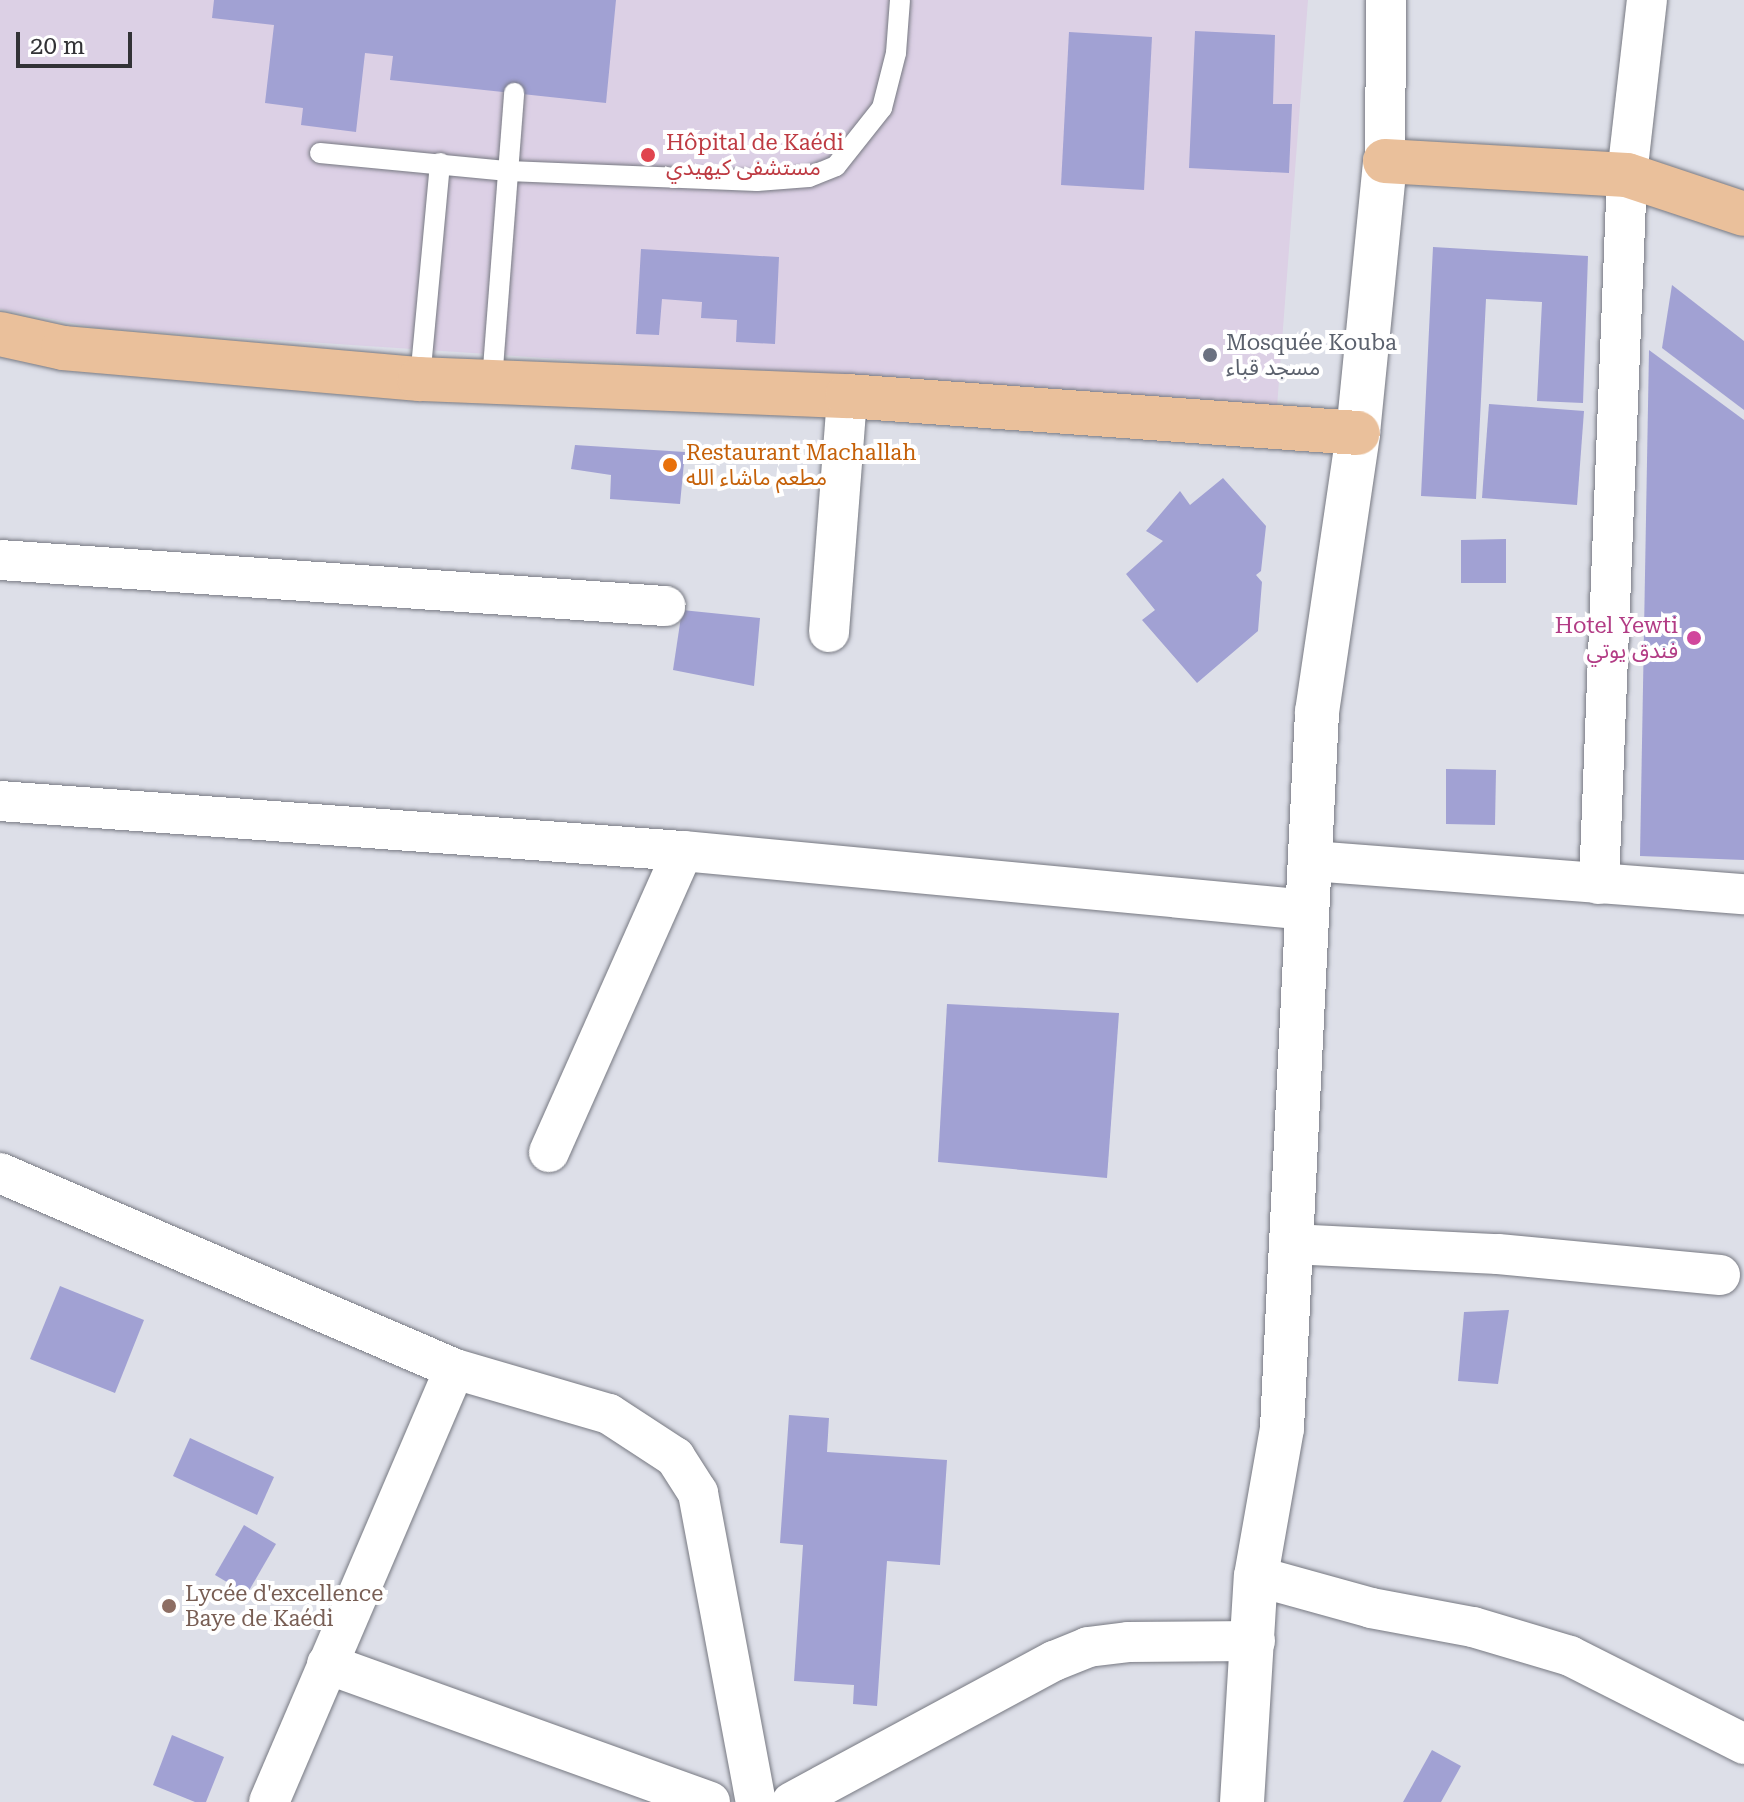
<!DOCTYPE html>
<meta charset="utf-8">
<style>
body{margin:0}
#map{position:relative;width:1744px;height:1802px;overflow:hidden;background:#dddfe8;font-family:"Roboto Serif","Noto Sans Arabic",serif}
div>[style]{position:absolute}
.medical>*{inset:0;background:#dcd0e5}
.building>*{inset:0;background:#a1a1d3}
.roads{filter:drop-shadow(0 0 2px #777982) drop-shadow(0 0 2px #777982)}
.service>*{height:20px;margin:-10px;padding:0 10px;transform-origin:10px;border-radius:10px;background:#fff}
.minor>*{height:40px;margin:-20px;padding:0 20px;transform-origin:20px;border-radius:20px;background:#fff}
.tertiary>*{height:44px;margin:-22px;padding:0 22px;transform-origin:22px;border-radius:22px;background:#fff}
.primary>*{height:44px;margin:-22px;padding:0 22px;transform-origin:22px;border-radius:22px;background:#eac09b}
.dots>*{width:22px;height:22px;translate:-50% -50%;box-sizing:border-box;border:4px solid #fff;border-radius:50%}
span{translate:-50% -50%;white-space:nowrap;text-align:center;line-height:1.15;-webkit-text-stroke:8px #fff;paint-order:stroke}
.health-label{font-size:22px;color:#be3a42}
.left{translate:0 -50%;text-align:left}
.worship-label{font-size:22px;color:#5b616d}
.food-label{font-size:22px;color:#c56008}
.hotel-label{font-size:22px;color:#b23c85}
.right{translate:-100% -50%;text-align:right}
.education-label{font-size:22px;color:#785e54}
.scale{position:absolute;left:16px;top:32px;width:116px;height:36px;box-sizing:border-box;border:4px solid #323236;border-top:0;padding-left:10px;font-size:24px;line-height:28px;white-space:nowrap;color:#323236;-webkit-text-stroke:6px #fff;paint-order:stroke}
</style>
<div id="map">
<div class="medical">
<div style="clip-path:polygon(0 0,1308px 0,1277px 407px,98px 328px,0 309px)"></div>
</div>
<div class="building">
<div style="clip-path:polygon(214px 0,616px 0,606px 103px,390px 80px,393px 56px,365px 53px,356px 132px,301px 125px,303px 108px,265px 103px,274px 25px,212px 18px)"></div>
<div style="clip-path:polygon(1195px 31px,1275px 35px,1273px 104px,1292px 104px,1289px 173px,1189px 168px)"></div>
<div style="clip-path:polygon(1069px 32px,1152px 37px,1144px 190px,1061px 185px)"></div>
<div style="clip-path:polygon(1433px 247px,1588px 256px,1583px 403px,1537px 401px,1542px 302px,1486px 299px,1476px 499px,1421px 496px)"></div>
<div style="clip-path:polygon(641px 249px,779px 257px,775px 344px,736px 342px,737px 320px,701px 318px,702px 302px,662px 299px,659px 335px,636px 334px)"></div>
<div style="clip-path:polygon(1672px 285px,1744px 341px,1744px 410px,1662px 348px)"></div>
<div style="clip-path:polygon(1649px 350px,1744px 420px,1744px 860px,1640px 856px)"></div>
<div style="clip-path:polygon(1489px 404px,1584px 411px,1577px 505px,1482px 498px)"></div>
<div style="clip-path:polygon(575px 445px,685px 452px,680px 504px,610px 499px,611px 475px,571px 469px)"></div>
<div style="clip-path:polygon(1223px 478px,1266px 526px,1261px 571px,1256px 575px,1262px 582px,1258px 631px,1197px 683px,1142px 620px,1155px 610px,1126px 574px,1163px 541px,1146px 531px,1180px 491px,1190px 505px)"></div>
<div style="clip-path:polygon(1506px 539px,1506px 583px,1461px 583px,1461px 540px)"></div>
<div style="clip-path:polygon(682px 610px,760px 618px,754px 686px,673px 670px)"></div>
<div style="clip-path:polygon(1446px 769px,1496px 770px,1495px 825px,1446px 824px)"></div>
<div style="clip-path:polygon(947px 1004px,1119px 1013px,1107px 1178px,938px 1162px)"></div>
<div style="clip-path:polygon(60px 1286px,144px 1320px,115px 1393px,30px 1359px)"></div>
<div style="clip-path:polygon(1509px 1310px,1498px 1384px,1458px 1381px,1464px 1312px)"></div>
<div style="clip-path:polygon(789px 1415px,829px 1418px,827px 1452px,947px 1460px,940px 1565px,887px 1561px,877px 1706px,853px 1704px,854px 1685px,794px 1681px,803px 1545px,780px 1543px)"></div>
<div style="clip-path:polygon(190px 1438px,274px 1477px,257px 1515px,173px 1476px)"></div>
<div style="clip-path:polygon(244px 1525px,276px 1544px,247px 1594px,215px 1575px)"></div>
<div style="clip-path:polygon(172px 1735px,224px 1757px,206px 1802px,195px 1802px,153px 1785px)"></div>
<div style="clip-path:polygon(1432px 1750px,1461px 1766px,1441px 1802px,1403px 1802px)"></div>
</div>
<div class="roads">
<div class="service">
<div style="left:320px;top:153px;width:189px;rotate:5.5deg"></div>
<div style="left:508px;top:171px;width:249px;rotate:2.3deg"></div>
<div style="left:757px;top:181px;width:52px;rotate:-4.4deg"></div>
<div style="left:809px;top:177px;width:29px;rotate:-22deg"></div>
<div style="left:836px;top:166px;width:74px;rotate:-51.6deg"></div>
<div style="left:882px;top:108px;width:57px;rotate:-75.7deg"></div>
<div style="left:896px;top:53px;width:53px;rotate:-85.7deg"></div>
<div style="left:420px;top:379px;width:217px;rotate:-84.7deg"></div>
<div style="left:492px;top:381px;width:289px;rotate:-85.6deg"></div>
</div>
<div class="minor">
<div style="left:1385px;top:161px;width:161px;rotate:-89.6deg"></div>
<div style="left:0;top:560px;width:667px;rotate:3.96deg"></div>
<div style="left:829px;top:632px;width:237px;rotate:-85.6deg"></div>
<div style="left:0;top:801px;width:685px;rotate:4.19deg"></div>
<div style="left:683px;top:851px;width:628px;rotate:5.39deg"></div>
<div style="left:1312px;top:861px;width:433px;rotate:4.4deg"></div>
<div style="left:1599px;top:884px;width:710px;rotate:-87.74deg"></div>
<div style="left:1627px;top:175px;width:176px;rotate:-83.5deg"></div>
<div style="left:549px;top:1152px;width:329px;rotate:-66deg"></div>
<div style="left:0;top:1173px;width:495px;rotate:23.3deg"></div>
<div style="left:455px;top:1369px;width:160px;rotate:16.3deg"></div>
<div style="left:609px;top:1414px;width:79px;rotate:33.1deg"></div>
<div style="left:675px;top:1457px;width:43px;rotate:57.4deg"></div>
<div style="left:698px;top:1493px;width:314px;rotate:79.4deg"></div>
<div style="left:1291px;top:1244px;width:207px;rotate:2.8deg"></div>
<div style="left:1498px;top:1254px;width:223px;rotate:5.4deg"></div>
<div style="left:1256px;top:1576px;width:119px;rotate:15.5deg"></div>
<div style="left:1371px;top:1608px;width:104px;rotate:10.6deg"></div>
<div style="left:1473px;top:1627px;width:101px;rotate:16.6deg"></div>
<div style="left:1570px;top:1656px;width:195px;rotate:26.8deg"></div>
<div style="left:327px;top:1664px;width:407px;rotate:19.8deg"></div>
<div style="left:269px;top:1802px;width:471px;rotate:-66.8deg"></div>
<div style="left:792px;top:1802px;width:298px;rotate:-28.3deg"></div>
<div style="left:1054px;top:1661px;width:37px;rotate:-22deg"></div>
<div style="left:1088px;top:1647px;width:40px;rotate:-7.1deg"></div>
<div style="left:1128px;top:1642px;width:127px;rotate:-0.5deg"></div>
</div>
<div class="tertiary">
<div style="left:1242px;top:1802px;width:226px;rotate:-86.5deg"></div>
<div style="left:1256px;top:1576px;width:150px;rotate:-80deg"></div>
<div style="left:1282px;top:1428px;width:717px;rotate:-87.2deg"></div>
<div style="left:1317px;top:712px;width:282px;rotate:-81.6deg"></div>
<div style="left:1358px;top:433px;width:273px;rotate:-84.3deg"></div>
</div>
<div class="primary">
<div style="left:1385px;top:161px;width:242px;rotate:3.3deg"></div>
<div style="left:1627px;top:175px;width:123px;rotate:18.4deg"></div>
<div style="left:0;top:334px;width:65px;rotate:12.5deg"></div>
<div style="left:63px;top:348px;width:358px;rotate:5deg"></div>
<div style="left:420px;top:379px;width:427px;rotate:2.3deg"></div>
<div style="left:847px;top:396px;width:512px;rotate:4.14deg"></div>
</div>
</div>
<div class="dots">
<div style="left:648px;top:155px;background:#e0444e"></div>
<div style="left:1210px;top:355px;background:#6b7280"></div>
<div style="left:670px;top:465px;background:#e8710a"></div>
<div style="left:1694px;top:638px;background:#d1479c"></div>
<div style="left:169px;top:1606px;background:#8d6e63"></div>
</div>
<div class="health-label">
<span class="left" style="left:666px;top:155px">Hôpital de Kaédi<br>مستشفى كيهيدي</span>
</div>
<div class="worship-label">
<span class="left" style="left:1226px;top:355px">Mosquée Kouba<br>مسجد قباء</span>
</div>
<div class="food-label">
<span class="left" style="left:686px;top:465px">Restaurant Machallah<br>مطعم ماشاء الله</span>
</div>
<div class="hotel-label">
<span class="right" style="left:1678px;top:638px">Hotel Yewti<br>فندق يوتي</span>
</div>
<div class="education-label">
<span class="left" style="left:185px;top:1606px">Lycée d'excellence<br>Baye de Kaédi</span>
</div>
<div class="scale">20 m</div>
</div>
